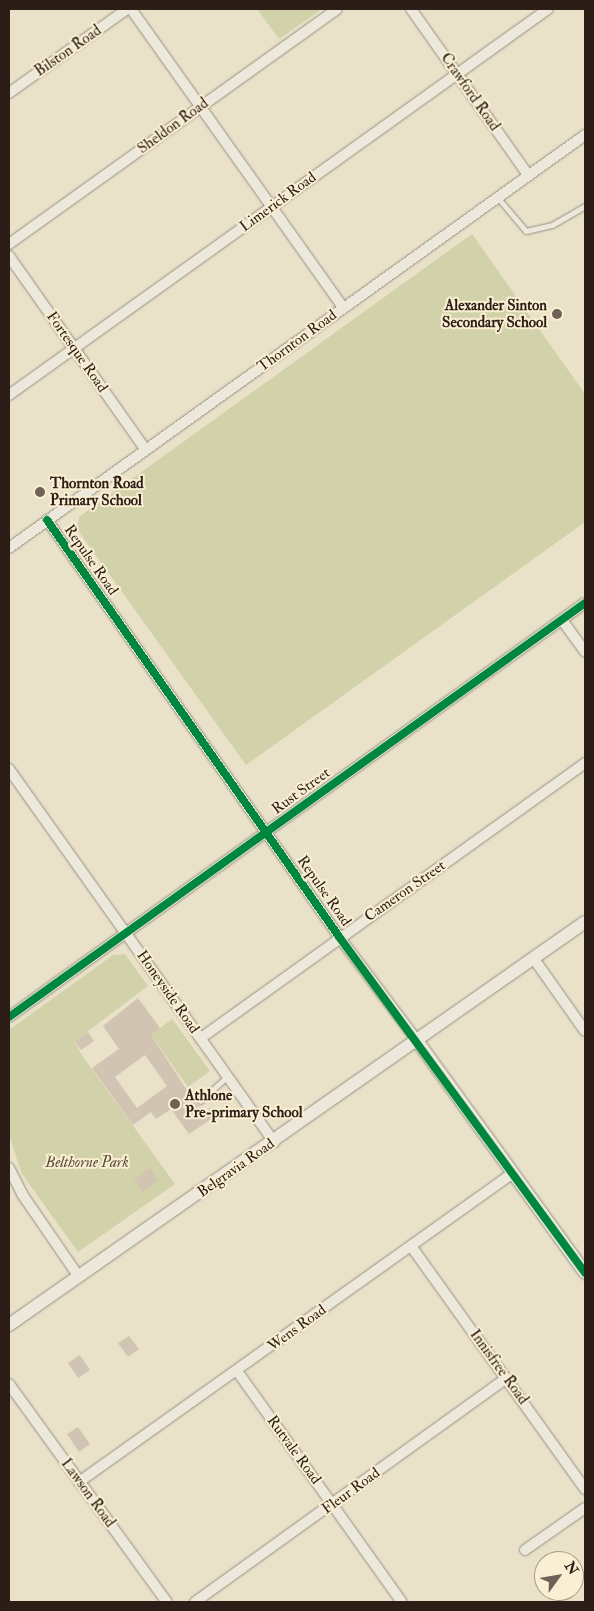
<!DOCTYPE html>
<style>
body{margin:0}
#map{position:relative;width:594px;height:1611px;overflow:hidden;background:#e9e1c8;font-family:"IM FELL Double Pica",serif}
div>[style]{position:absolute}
.green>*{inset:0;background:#d1d2a9}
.building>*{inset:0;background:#d2c4b2}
.roads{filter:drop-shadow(0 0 1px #989183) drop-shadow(0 0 1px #989183)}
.service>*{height:5px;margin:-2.5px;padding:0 2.5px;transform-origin:2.5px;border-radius:2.5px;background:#ece8dc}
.minor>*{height:10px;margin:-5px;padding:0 5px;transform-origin:5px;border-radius:5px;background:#ece8dc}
.tertiary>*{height:12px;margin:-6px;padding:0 6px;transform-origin:6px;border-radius:6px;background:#ece8dc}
.cycleway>*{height:8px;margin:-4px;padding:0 4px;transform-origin:4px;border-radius:4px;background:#00873e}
.dots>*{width:14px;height:14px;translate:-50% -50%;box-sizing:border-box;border:2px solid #faefd2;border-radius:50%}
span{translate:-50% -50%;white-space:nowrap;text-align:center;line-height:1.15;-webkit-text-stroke:4px #faefd2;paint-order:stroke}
.street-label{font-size:15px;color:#2c1d17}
.poi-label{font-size:15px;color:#2c1d17;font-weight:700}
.right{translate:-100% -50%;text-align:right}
.left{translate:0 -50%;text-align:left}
.park-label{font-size:15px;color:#584f3b;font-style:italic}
.frame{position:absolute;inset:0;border:10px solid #2c1d17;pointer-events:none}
.north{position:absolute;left:534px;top:1551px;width:50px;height:50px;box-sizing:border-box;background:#faefd2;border:1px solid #a89b87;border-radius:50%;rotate:58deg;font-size:14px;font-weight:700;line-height:20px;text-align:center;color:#2c1d17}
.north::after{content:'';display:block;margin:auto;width:18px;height:22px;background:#6e6255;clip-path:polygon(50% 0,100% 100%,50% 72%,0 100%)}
</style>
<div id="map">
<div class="green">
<div style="clip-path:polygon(257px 9px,322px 9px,279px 39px)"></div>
<div style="clip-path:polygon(472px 234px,585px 394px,585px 522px,246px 765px,77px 529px,79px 517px)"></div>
<div style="clip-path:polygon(125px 954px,148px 986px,75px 1041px,81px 1054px,175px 1184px,78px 1252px,22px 1174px,9px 1135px,9px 1030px,113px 955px)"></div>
<div style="clip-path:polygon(172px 1019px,210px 1071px,188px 1087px,151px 1035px)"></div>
</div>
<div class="building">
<div style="clip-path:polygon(evenodd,138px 998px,160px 1028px,151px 1035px,196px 1104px,206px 1112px,210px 1108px,216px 1116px,189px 1134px,171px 1109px,156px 1119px,151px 1112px,133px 1125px,92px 1068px,119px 1049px,103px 1026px,138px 998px,145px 1055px,167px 1086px,137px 1108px,115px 1077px,145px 1055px)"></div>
<div style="clip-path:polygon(88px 1032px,94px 1041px,81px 1050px,75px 1041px)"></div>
<div style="clip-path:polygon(150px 1168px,158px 1180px,143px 1192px,134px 1180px)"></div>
<div style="clip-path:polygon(129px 1336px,139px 1349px,128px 1357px,118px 1343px)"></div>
<div style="clip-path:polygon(80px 1355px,90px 1370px,78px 1378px,68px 1363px)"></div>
<div style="clip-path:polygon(78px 1427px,90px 1444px,79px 1452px,67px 1434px)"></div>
</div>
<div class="roads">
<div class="service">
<div style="left:498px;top:198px;width:43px;rotate:49.7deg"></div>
<div style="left:526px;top:231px;width:27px;rotate:-13deg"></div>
<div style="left:552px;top:225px;width:38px;rotate:-30deg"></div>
<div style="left:200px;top:1101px;width:38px;rotate:-42deg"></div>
</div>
<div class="minor">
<div style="left:131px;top:9px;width:366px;rotate:54.6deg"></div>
<div style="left:411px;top:9px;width:203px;rotate:54.8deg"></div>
<div style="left:9px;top:93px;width:145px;rotate:-35.4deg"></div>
<div style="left:9px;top:244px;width:403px;rotate:-35.6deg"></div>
<div style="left:9px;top:256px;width:236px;rotate:54.8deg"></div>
<div style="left:9px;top:395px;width:663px;rotate:-35.61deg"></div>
<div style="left:47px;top:520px;width:510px;rotate:54.97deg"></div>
<div style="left:340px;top:938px;width:130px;rotate:53.1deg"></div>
<div style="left:9px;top:548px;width:709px;rotate:-35.64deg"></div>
<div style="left:562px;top:620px;width:39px;rotate:54deg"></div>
<div style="left:9px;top:769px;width:458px;rotate:54.6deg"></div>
<div style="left:534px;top:959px;width:88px;rotate:54.7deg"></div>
<div style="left:9px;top:1017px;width:709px;rotate:-35.71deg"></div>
<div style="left:201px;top:1038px;width:472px;rotate:-35.6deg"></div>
<div style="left:9px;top:1168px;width:29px;rotate:63deg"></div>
<div style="left:22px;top:1194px;width:101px;rotate:55.5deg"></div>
<div style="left:411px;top:1246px;width:299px;rotate:54.4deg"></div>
<div style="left:237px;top:1371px;width:284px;rotate:54.5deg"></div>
<div style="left:9px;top:1384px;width:269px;rotate:54.1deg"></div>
<div style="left:79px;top:1482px;width:533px;rotate:-35.45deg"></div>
<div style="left:525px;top:1550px;width:73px;rotate:-35deg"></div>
<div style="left:195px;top:1602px;width:384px;rotate:-35.7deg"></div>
</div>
<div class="tertiary">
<div style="left:418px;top:1042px;width:285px;rotate:54.1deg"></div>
<div style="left:9px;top:1325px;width:703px;rotate:-34.98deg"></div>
</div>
</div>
<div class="cycleway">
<div style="left:47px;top:520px;width:510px;rotate:54.97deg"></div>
<div style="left:340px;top:938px;width:415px;rotate:53.8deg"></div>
<div style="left:9px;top:1017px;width:709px;rotate:-35.71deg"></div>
</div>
<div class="dots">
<div style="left:557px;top:314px;background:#6e6255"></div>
<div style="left:40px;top:492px;background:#6e6255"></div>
<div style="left:175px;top:1104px;background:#6e6255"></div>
</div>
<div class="street-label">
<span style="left:68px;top:51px;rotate:-35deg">Bilston Road</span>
<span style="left:470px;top:92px;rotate:55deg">Crawford Road</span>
<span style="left:173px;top:126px;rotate:-36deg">Sheldon Road</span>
<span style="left:278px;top:202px;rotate:-36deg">Limerick Road</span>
<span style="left:297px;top:341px;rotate:-36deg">Thornton Road</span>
<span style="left:77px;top:352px;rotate:55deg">Fortesque Road</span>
<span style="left:91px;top:560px;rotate:55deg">Repulse Road</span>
<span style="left:301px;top:791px;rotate:-36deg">Rust Street</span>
<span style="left:324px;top:891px;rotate:55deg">Repulse Road</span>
<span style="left:405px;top:891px;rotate:-35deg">Cameron Street</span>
<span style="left:168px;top:992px;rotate:55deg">Honeyside Road</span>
<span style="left:236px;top:1168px;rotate:-35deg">Belgravia Road</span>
<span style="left:297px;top:1328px;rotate:-36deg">Wens Road</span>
<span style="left:499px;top:1367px;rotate:54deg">Innisfree Road</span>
<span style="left:294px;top:1450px;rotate:54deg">Rutvale Road</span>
<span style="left:351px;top:1491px;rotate:-36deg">Fleur Road</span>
<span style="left:88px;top:1493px;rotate:54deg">Lawson Road</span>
</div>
<div class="poi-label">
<span class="right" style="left:547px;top:314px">Alexander Sinton<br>Secondary School</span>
<span class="left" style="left:50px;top:492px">Thornton Road<br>Primary School</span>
<span class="left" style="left:185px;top:1104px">Athlone<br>Pre-primary School</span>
</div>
<div class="park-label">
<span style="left:87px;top:1163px">Belthorne Park</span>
</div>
<div class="frame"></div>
<div class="north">N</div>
</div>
